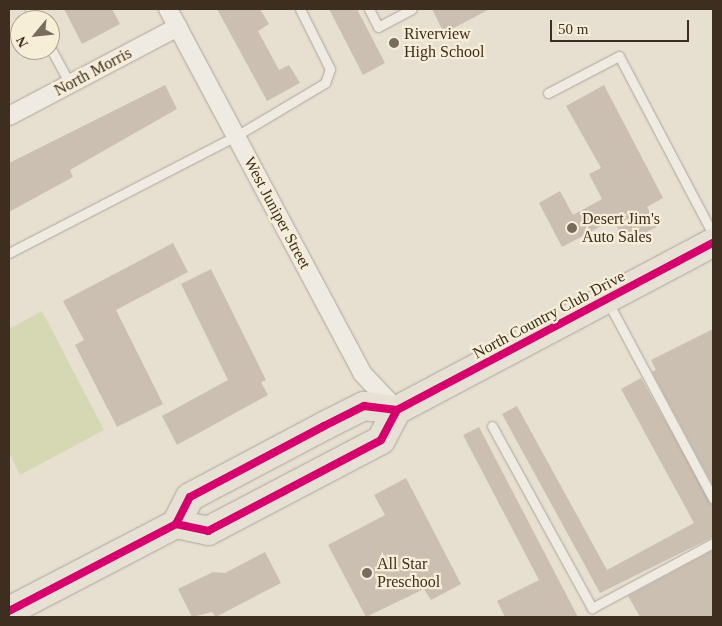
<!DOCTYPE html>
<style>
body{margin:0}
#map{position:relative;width:722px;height:626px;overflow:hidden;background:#e7e0d1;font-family:"Times New Roman",serif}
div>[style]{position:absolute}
.green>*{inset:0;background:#d6d7b3}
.building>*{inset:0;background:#cbbfb2}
.roads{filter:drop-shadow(0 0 1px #ada599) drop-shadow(0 0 1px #ada599)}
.lane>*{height:9px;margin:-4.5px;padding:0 4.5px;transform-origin:4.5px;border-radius:4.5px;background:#efebe3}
.street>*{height:18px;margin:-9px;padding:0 9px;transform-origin:9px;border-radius:9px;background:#efebe3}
.primary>*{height:28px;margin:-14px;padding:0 14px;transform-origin:14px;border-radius:14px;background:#e6e1d4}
.cycleway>*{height:8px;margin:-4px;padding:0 4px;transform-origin:4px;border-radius:4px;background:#d6006c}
.dots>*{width:14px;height:14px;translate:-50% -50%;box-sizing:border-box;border:2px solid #f7eed8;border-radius:50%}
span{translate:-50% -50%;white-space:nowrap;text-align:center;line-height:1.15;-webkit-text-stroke:4.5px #f7eed8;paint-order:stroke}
.poi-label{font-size:16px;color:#3d2e20}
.left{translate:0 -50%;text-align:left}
.street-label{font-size:16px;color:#3d2e20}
.frame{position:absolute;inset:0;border:10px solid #3d2e20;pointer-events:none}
.north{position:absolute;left:10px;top:10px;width:50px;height:50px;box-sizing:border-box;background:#f7eed8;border:1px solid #ada18e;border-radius:50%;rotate:242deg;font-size:14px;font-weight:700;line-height:20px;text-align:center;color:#3d2e20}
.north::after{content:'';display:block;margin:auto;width:18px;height:22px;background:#786c5e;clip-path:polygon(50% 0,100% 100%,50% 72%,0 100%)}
.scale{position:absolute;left:550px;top:20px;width:139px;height:22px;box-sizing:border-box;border:2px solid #3d2e20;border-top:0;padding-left:6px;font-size:15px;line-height:18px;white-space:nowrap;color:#3d2e20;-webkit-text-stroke:4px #f7eed8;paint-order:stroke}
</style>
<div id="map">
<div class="green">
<div style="clip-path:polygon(42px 311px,104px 430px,20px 475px,9px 453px,9px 329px)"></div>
</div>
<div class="building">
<div style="clip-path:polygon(64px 9px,112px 9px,120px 24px,82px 44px)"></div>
<div style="clip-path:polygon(217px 9px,260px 9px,269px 24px,258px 31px,279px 70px,289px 65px,300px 83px,267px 101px)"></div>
<div style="clip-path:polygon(329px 9px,357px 9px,385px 63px,363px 75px)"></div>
<div style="clip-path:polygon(432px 9px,490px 9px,444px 33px)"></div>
<div style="clip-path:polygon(165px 85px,177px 109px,70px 170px,73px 177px,9px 212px,9px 163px)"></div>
<div style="clip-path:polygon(604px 85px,663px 198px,647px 207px,658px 226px,626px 243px,613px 220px,562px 247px,539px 203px,560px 191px,573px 215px,602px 199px,589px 174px,601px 168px,566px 106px)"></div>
<div style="clip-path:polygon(173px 243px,188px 272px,116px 310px,163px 404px,117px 427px,75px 345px,84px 340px,63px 301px)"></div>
<div style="clip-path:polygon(211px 269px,266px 380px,261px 382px,268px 395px,177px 445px,162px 416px,228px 380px,181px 284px)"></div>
<div style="clip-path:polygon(713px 329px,713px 486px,652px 372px,656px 370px,651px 360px)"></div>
<div style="clip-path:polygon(641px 378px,713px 505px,713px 537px,600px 593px,502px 414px,517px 406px,607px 570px,694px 523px,621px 389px)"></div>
<div style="clip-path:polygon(479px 427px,578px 617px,505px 617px,497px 601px,539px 580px,463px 435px)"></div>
<div style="clip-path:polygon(406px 478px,461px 584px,431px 600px,424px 589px,366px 617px,328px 545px,385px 515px,374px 495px)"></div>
<div style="clip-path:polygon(713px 550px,713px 617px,640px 617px,628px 596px)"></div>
<div style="clip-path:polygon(265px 552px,281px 583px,216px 617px,212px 612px,192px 617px,178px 589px,213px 572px,225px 573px)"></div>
</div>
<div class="roads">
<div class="lane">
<div style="left:30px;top:9px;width:13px;rotate:61deg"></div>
<div style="left:369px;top:9px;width:20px;rotate:63deg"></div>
<div style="left:378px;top:27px;width:38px;rotate:-28deg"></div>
<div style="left:50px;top:47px;width:42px;rotate:61.6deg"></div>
<div style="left:548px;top:93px;width:80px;rotate:-27.5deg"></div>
<div style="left:619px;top:56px;width:201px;rotate:62.2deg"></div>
<div style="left:9px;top:253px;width:255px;rotate:-27.3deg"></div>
<div style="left:236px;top:136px;width:104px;rotate:-30.8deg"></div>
<div style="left:325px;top:83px;width:15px;rotate:-70deg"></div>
<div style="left:330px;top:69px;width:67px;rotate:-116.6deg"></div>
<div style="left:608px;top:302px;width:223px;rotate:61.9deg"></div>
<div style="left:492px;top:426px;width:208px;rotate:61.2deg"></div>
<div style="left:592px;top:608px;width:137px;rotate:-28.2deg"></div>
</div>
<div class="street">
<div style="left:168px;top:9px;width:412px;rotate:61.9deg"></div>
<div style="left:362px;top:373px;width:51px;rotate:46.6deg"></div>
<div style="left:9px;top:116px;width:191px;rotate:-27.8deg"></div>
</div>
<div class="primary">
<div style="left:176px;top:524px;width:33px;rotate:12deg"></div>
<div style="left:208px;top:531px;width:195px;rotate:-27.7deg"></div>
<div style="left:381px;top:440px;width:34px;rotate:-62deg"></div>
<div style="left:397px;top:410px;width:357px;rotate:-27.9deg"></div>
<div style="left:9px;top:611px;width:188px;rotate:-27.5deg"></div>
<div style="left:176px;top:524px;width:30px;rotate:-63deg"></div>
<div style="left:190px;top:497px;width:152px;rotate:-27.9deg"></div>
<div style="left:324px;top:426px;width:45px;rotate:-26.6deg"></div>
<div style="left:364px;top:406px;width:33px;rotate:7deg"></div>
</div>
</div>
<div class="cycleway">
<div style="left:176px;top:524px;width:33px;rotate:12deg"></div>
<div style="left:208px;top:531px;width:195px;rotate:-27.7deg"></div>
<div style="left:381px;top:440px;width:34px;rotate:-62deg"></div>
<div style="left:397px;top:410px;width:357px;rotate:-27.9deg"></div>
<div style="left:9px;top:611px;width:188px;rotate:-27.5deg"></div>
<div style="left:176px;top:524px;width:30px;rotate:-63deg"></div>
<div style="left:190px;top:497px;width:152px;rotate:-27.9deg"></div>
<div style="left:324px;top:426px;width:45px;rotate:-26.6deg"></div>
<div style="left:364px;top:406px;width:33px;rotate:7deg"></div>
</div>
<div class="dots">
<div style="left:394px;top:43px;background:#786c5e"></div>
<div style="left:572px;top:228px;background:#786c5e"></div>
<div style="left:367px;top:573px;background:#786c5e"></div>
</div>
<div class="poi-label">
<span class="left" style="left:404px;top:43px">Riverview<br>High School</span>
<span class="left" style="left:582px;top:228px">Desert Jim's<br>Auto Sales</span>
<span class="left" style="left:377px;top:573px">All Star<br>Preschool</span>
</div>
<div class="street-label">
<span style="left:93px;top:72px;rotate:-28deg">North Morris</span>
<span style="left:277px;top:213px;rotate:62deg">West Juniper Street</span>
<span style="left:549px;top:315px;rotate:-28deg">North Country Club Drive</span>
</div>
<div class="frame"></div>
<div class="north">N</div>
<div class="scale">50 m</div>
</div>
